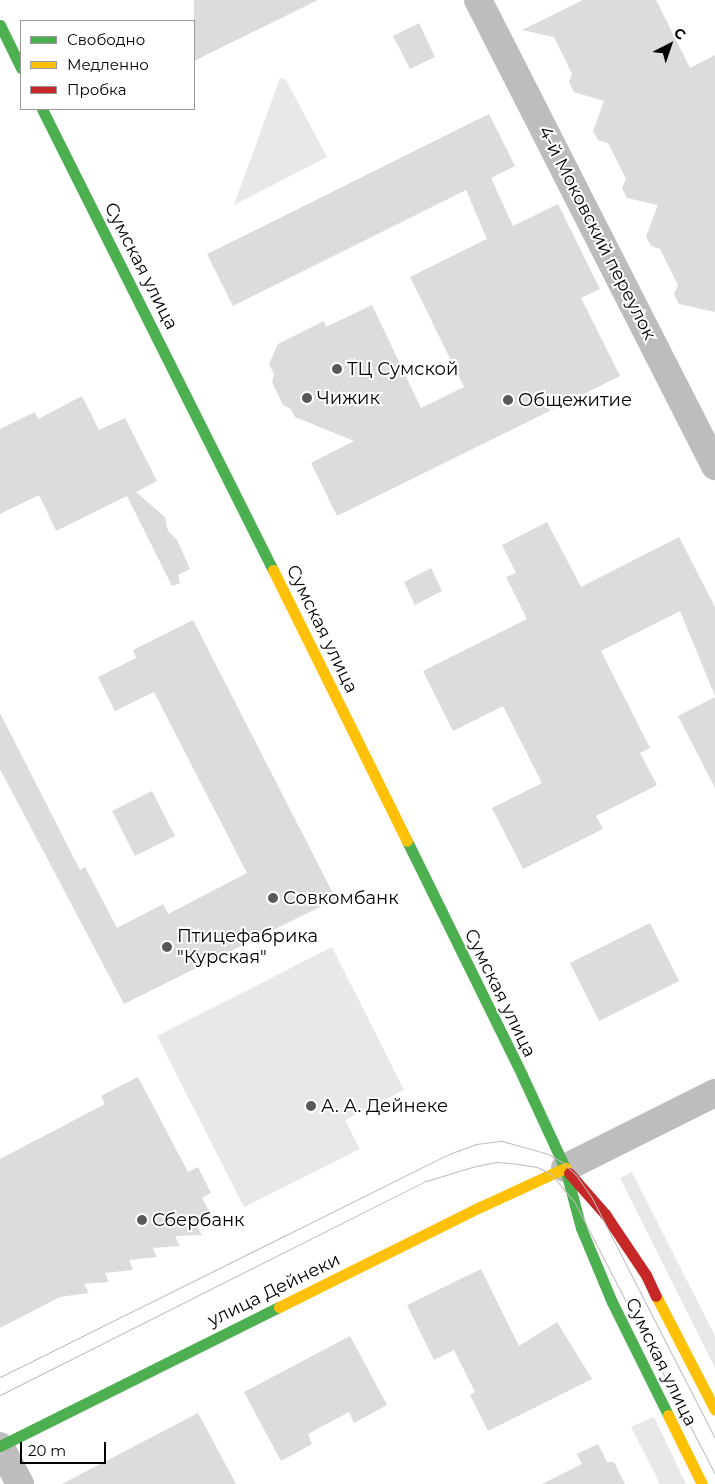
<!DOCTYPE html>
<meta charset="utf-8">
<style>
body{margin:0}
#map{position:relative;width:715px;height:1484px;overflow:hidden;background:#fff;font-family:Montserrat,sans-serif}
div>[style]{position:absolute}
.green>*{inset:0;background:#e8e8e8}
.building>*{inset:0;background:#dcdcdc}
.street>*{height:28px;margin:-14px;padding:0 14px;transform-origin:14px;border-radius:14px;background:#bdbdbd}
.fast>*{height:11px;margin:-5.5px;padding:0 5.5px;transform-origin:5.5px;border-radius:5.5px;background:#4caf50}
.slow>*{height:11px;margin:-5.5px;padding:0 5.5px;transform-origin:5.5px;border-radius:5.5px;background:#ffc107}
.jam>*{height:11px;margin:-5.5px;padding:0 5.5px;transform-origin:5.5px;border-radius:5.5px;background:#c62828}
.tram>*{height:1px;margin:-0.5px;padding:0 0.5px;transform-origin:0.5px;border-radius:0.5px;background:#bdbdbd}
.dots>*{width:14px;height:14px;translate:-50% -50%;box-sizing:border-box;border:2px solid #fff;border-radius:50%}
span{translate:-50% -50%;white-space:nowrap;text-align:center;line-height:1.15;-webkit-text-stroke:4px #fff;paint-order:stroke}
.street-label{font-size:18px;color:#000}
.poi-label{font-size:18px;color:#000}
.left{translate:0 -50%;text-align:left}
.legend{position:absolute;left:20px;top:20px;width:175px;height:90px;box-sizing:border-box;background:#fff;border:1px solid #999;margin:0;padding:6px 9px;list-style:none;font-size:15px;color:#000}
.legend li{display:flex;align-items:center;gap:10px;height:25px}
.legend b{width:25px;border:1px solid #999}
.north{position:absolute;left:645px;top:20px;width:50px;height:50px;-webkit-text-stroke:4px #fff;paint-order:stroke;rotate:41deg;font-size:14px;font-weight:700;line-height:20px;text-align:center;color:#000}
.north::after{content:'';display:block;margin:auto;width:18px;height:22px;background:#000;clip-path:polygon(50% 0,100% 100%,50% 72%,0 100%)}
.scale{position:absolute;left:20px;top:1442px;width:86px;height:22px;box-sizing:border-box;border:2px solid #000;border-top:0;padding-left:6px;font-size:15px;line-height:18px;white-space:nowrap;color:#000;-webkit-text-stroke:4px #fff;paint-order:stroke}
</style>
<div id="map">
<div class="green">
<div style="clip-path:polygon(280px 78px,286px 80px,327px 157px,234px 205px)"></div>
<div style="clip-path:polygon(332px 947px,404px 1090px,345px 1120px,360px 1149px,244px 1207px,157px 1036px)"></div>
<div style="clip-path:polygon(632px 1172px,715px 1336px,715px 1368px,620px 1178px)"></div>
<div style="clip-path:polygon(654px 1417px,686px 1484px,660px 1484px,631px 1427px)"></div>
</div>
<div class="building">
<div style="clip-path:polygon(194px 0,318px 0,194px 61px)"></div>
<div style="clip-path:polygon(583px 0,656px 0,690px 68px,715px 55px,715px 312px,679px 304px,674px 294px,678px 285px,660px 249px,651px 246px,646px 237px,658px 205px,627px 198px,622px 188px,626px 179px,608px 143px,598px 140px,593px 131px,604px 101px,574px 92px,569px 82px,572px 74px,554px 37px,522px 30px)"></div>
<div style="clip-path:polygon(419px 23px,435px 57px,410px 69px,393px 36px)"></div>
<div style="clip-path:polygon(489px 114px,515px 166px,491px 178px,513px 226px,558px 204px,600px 289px,581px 298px,620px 376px,337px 516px,311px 463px,354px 441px,295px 417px,290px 408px,283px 405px,272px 382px,274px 374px,269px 364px,278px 344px,324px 321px,326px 327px,372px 305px,421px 408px,464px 387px,410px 277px,487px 239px,466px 190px,233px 306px,207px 254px)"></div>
<div style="clip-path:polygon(82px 396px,99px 430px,125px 418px,157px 481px,136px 492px,165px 517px,168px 531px,177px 540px,190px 569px,178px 575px,180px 583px,172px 586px,127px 496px,56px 531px,39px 495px,0 514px,0 429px,35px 412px,38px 419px)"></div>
<div style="clip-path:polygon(547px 522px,581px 587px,679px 537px,715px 607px,715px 696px,680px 611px,601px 651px,650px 748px,640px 753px,657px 785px,596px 816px,603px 829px,523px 869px,492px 808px,542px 783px,503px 706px,453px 731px,423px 671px,527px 619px,506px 577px,516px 573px,502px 545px)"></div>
<div style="clip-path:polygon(431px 568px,442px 591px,415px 605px,404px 582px)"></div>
<div style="clip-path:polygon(193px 620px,336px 899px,124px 1004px,0 769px,0 713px,80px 870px,85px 867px,117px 928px,163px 904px,168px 914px,247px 873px,154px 692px,115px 711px,98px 677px,136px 658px,133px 650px)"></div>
<div style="clip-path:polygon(715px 697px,715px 788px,678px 716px)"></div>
<div style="clip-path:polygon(152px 791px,175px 836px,135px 856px,112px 811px)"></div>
<div style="clip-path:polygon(650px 923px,679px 981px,599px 1021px,570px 963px)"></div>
<div style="clip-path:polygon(138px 1077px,188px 1172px,198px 1167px,211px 1193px,202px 1198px,212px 1217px,196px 1225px,202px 1235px,175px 1236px,180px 1246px,153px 1248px,157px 1257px,129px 1260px,133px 1270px,105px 1273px,109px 1282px,84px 1284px,89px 1293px,60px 1297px,0 1328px,0 1159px,105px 1104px,101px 1096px)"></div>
<div style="clip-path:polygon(481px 1269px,519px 1346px,557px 1322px,592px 1379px,488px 1431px,470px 1395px,475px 1392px,454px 1350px,434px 1360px,407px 1305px)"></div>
<div style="clip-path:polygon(350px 1336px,387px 1405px,354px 1423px,349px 1412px,308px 1434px,312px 1444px,281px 1461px,244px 1392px)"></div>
<div style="clip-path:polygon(198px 1413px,236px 1484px,62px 1484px)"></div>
<div style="clip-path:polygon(598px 1444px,607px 1462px,614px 1462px,625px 1484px,542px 1484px,582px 1464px,577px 1454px)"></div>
</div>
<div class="street">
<div style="left:478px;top:0;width:523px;rotate:63.04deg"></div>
<div style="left:565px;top:1168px;width:168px;rotate:-26.6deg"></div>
<div style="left:0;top:1446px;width:43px;rotate:62.2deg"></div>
</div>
<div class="fast">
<div style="left:0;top:25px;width:48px;rotate:64deg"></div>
<div style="left:42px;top:109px;width:516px;rotate:63.39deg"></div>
<div style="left:407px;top:841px;width:261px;rotate:63.8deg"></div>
<div style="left:522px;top:1075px;width:102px;rotate:65.2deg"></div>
<div style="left:565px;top:1168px;width:62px;rotate:75.1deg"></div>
<div style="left:581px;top:1228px;width:80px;rotate:67.3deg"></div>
<div style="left:612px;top:1302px;width:126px;rotate:63.6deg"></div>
<div style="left:0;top:1446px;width:312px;rotate:-26.5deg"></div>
</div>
<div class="slow">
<div style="left:273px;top:570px;width:302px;rotate:63.7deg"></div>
<div style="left:656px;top:1296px;width:128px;rotate:62.6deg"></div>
<div style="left:279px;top:1307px;width:225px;rotate:-26.5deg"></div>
<div style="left:480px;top:1207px;width:94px;rotate:-24.6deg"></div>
<div style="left:668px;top:1415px;width:77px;rotate:63.8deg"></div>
</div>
<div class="jam">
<div style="left:569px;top:1173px;width:55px;rotate:48.7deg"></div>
<div style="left:605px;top:1214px;width:73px;rotate:56.1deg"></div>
<div style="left:646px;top:1275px;width:23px;rotate:65deg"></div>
</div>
<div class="tram">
<div style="left:0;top:1377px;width:501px;rotate:-26.41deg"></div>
<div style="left:449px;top:1154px;width:29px;rotate:-20deg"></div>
<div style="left:476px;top:1144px;width:26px;rotate:-7deg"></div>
<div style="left:502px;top:1141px;width:48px;rotate:15.8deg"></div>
<div style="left:548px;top:1154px;width:16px;rotate:30deg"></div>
<div style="left:562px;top:1162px;width:19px;rotate:43deg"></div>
<div style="left:576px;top:1175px;width:28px;rotate:55deg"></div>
<div style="left:592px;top:1198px;width:270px;rotate:62.9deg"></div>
<div style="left:0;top:1395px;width:477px;rotate:-26.7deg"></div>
<div style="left:426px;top:1181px;width:52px;rotate:-16.7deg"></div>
<div style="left:476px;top:1166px;width:21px;rotate:-11deg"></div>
<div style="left:497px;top:1162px;width:21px;rotate:5deg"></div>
<div style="left:518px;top:1164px;width:19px;rotate:9deg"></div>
<div style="left:537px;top:1167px;width:16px;rotate:27deg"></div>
<div style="left:551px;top:1174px;width:35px;rotate:50deg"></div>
<div style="left:574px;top:1201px;width:307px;rotate:62.7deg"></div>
</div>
<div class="dots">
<div style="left:337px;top:369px;background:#595959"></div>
<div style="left:307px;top:398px;background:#595959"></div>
<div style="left:508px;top:400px;background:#595959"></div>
<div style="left:273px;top:898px;background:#595959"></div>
<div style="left:167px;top:947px;background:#595959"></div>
<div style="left:311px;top:1106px;background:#595959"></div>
<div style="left:142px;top:1220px;background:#595959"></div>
</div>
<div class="street-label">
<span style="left:597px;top:233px;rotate:63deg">4-й Моковский переулок</span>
<span style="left:141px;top:266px;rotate:63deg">Сумская улица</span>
<span style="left:322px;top:629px;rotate:64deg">Сумская улица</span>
<span style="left:500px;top:993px;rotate:64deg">Сумская улица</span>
<span style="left:274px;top:1290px;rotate:-26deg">улица Дейнеки</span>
<span style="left:661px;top:1362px;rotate:64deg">Сумская улица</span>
</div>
<div class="poi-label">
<span class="left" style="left:347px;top:369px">ТЦ Сумской</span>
<span class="left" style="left:317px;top:398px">Чижик</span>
<span class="left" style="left:518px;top:400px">Общежитие</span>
<span class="left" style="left:283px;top:898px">Совкомбанк</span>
<span class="left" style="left:177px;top:947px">Птицефабрика<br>"Курская"</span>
<span class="left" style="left:321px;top:1106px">А. А. Дейнеке</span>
<span class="left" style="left:152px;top:1220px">Сбербанк</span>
</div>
<ul class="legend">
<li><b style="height:6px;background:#4caf50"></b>Свободно</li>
<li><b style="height:6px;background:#ffc107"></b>Медленно</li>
<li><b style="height:6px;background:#c62828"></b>Пробка</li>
</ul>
<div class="north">С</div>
<div class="scale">20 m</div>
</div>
